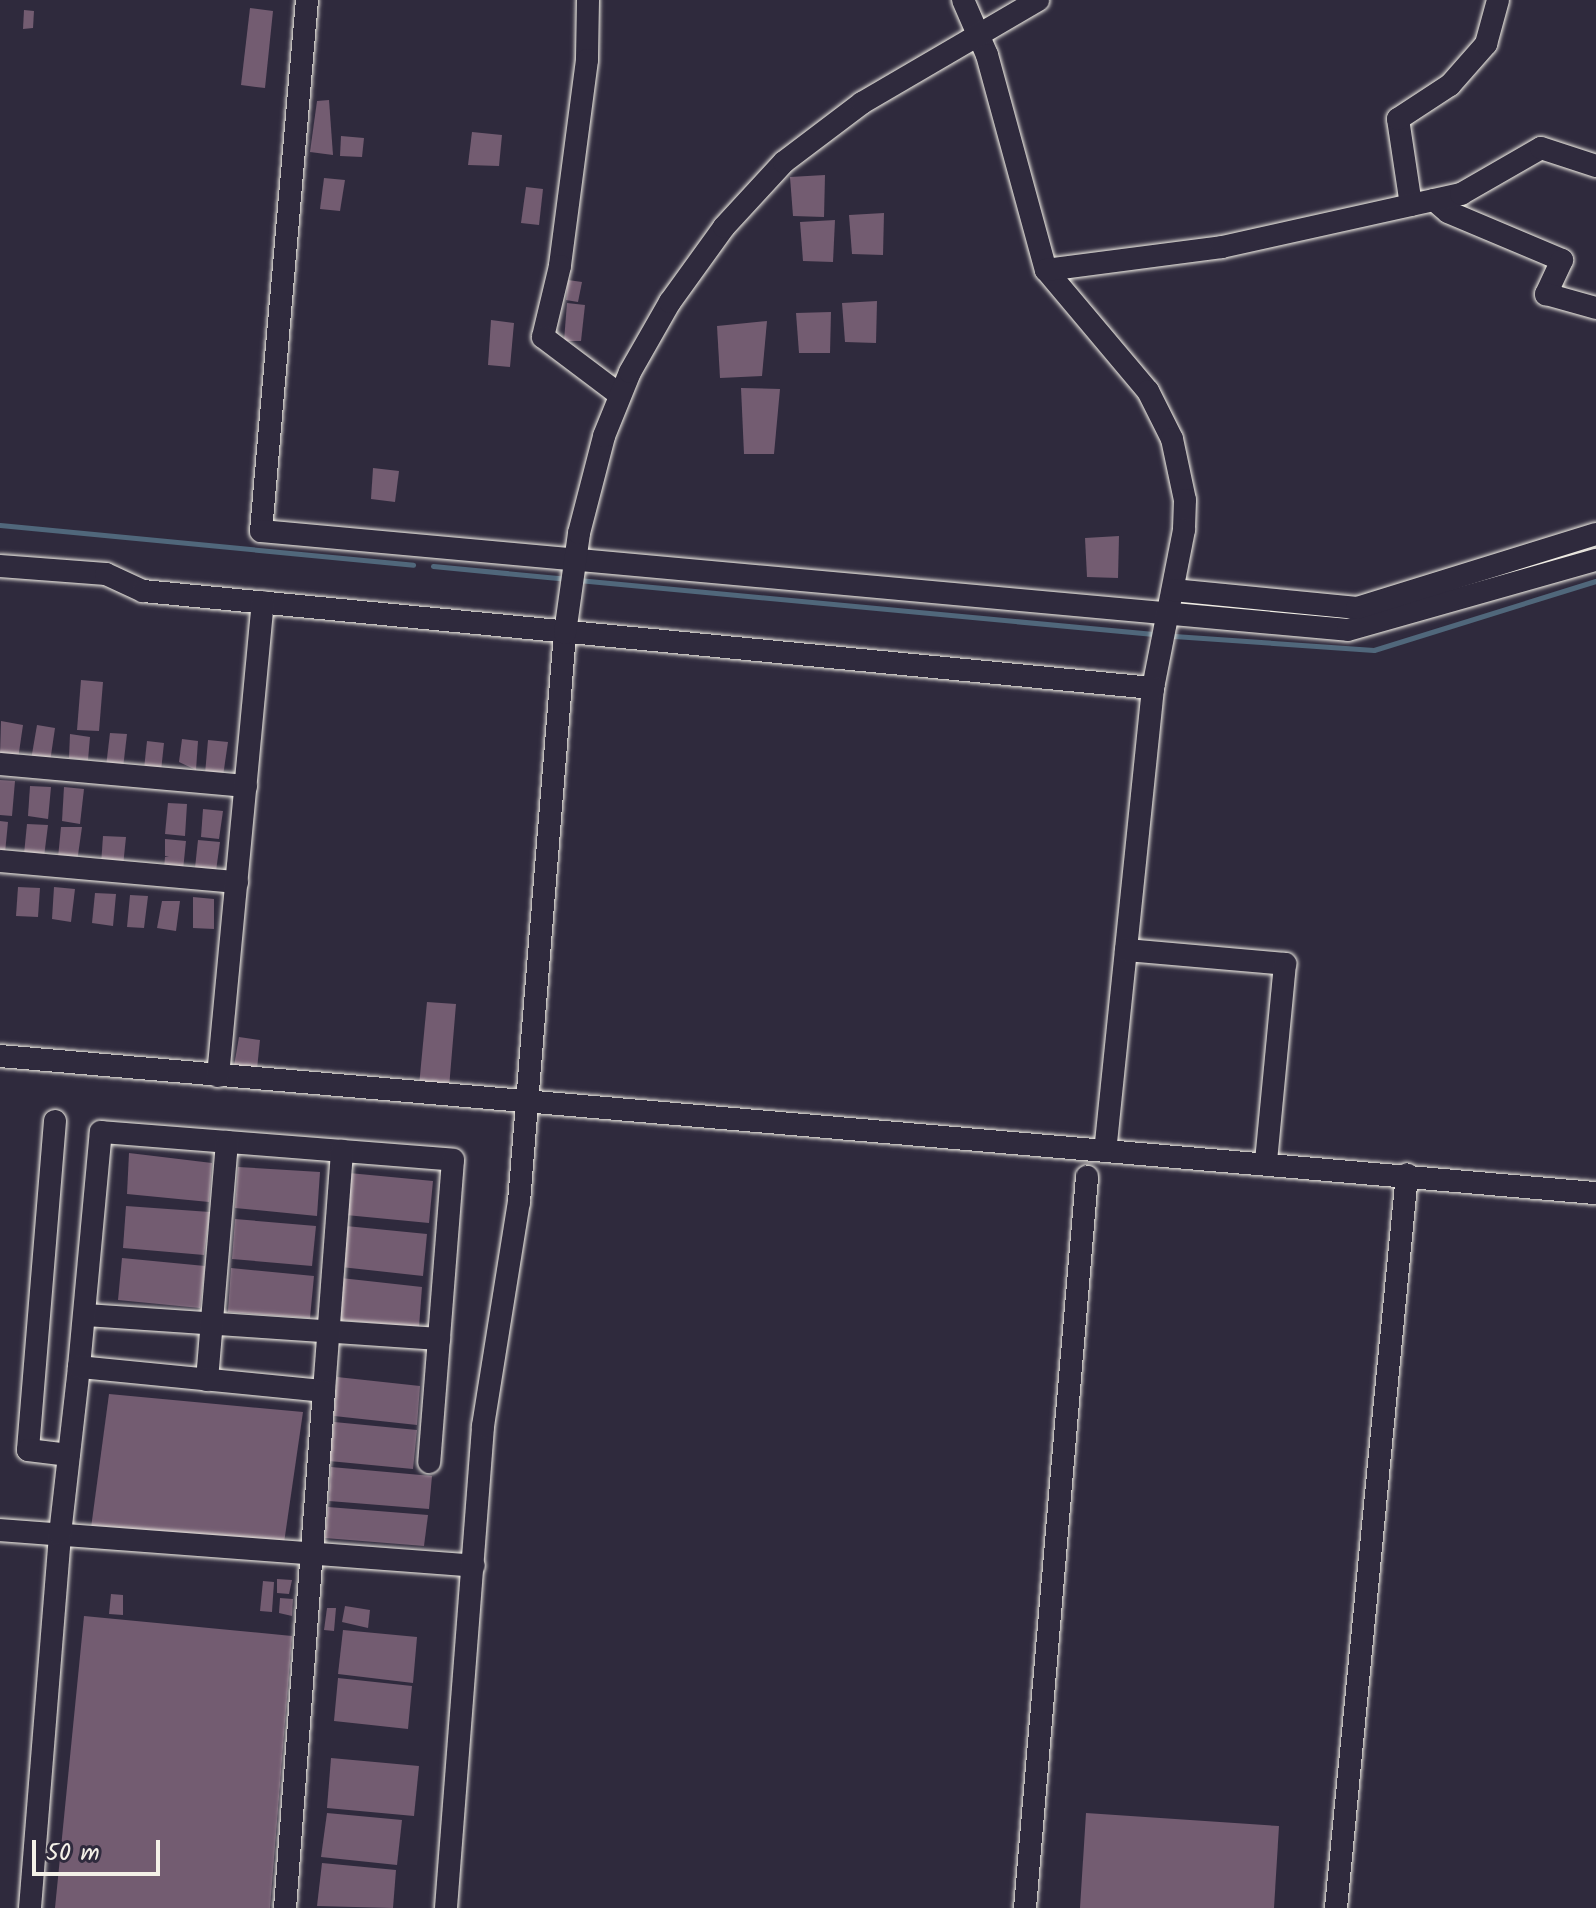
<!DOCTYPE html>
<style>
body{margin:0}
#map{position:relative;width:1596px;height:1908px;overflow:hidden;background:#2f2a3d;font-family:Kalam,sans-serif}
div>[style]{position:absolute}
.stream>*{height:5px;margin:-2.5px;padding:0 2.5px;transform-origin:2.5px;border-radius:2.5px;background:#50677b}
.building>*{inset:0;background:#735c71}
.roads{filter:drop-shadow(0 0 2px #f4f1e8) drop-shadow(0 0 2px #f4f1e8)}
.minor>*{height:22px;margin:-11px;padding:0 11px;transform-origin:11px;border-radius:11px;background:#2f2a3d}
span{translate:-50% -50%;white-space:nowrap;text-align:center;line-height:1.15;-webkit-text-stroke:6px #2f2a3d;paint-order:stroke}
.scale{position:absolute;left:32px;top:1840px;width:128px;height:36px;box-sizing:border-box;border:4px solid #f4f1e8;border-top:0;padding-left:10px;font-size:24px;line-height:28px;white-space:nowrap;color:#f4f1e8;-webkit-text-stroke:6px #2f2a3d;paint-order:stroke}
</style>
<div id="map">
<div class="stream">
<div style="left:0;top:525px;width:415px;rotate:5.5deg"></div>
<div style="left:433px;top:566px;width:136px;rotate:5.5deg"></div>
<div style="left:578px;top:580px;width:578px;rotate:5.37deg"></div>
<div style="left:1174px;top:636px;width:200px;rotate:4deg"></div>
<div style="left:1374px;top:650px;width:232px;rotate:-17.3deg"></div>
</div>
<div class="building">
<div style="clip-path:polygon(250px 8px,273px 11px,265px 88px,241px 85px)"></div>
<div style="clip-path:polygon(24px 10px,34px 11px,33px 28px,23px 29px)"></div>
<div style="clip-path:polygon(329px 100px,333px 155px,310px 152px,317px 101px)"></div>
<div style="clip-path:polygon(472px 132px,502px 135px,499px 166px,468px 165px)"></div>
<div style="clip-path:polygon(341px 136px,364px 138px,362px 157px,340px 156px)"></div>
<div style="clip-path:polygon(825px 175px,824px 217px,793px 216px,790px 177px)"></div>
<div style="clip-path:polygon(324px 178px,345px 180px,340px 211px,320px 209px)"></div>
<div style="clip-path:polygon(526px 187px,543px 189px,539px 225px,521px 223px)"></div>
<div style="clip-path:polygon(884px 213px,883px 255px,852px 254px,849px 215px)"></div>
<div style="clip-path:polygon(835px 220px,833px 262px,803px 261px,800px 222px)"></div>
<div style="clip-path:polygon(568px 280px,582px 282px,578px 302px,566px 300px)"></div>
<div style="clip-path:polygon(877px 301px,876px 343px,845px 342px,842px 303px)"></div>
<div style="clip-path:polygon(567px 303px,585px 305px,581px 341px,564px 341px)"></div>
<div style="clip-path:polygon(831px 312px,830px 353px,799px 353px,796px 313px)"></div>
<div style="clip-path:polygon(491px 320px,514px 323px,510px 367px,488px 365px)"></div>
<div style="clip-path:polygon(767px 321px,762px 376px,720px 378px,717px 326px)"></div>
<div style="clip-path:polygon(741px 388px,780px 389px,774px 454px,744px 454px)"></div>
<div style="clip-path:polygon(373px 468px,399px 471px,395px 502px,371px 499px)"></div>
<div style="clip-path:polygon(1119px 536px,1118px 578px,1087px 577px,1085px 538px)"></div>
<div style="clip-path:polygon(81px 680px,103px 682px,99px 731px,77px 730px)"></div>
<div style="clip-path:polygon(1px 721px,23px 725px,18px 759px,0 756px)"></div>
<div style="clip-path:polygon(37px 725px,55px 728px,50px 762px,31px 760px)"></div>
<div style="clip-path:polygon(110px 733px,127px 734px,123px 768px,106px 767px)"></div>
<div style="clip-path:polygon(70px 734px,90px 737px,88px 760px,69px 758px)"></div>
<div style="clip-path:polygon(182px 739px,198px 741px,196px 770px,179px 762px)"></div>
<div style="clip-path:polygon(208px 740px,228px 742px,223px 776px,205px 774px)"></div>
<div style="clip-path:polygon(147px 741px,164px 743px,161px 771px,144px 769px)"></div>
<div style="clip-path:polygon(0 780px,15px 781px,12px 816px,0 815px)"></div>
<div style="clip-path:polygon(30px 786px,51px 787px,48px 819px,28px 816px)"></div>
<div style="clip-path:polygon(64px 787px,84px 789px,80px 824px,62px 821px)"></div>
<div style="clip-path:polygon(168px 803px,187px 804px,185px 836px,165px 834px)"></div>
<div style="clip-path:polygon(203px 809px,223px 811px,219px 839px,201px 837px)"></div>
<div style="clip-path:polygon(0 821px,8px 822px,5px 853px,0 853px)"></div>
<div style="clip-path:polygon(27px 824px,48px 825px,44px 857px,24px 854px)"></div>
<div style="clip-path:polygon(61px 827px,82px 827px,77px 862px,58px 858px)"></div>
<div style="clip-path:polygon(103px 836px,126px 837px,123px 866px,101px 865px)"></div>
<div style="clip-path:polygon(165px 839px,186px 841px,183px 870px,164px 869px,165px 857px,169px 857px,165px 856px)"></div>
<div style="clip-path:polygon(198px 840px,220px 842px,216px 871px,195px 868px)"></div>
<div style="clip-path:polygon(18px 887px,40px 888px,38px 917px,16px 916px)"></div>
<div style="clip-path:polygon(54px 887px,75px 889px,71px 922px,52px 919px)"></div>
<div style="clip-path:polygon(95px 893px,116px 894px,113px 926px,92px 923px)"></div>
<div style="clip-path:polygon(130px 895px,148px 896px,144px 928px,127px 927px)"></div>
<div style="clip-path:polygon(193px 897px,214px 899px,214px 929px,193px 928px)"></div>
<div style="clip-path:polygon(162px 901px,180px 901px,176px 931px,157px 928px)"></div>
<div style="clip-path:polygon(427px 1002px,456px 1004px,449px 1088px,419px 1086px)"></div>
<div style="clip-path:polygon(239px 1037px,260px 1040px,257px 1069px,234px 1066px)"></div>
<div style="clip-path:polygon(129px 1153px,212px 1163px,209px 1202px,127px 1194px)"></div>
<div style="clip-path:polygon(238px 1167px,320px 1172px,317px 1216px,235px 1208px)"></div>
<div style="clip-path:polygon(349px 1173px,433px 1181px,429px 1223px,346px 1215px)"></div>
<div style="clip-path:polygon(126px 1206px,210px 1212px,204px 1255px,123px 1248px)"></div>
<div style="clip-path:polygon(235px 1219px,316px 1226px,312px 1266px,232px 1259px)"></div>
<div style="clip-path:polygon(346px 1226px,427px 1234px,423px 1276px,341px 1267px)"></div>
<div style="clip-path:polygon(122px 1258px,205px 1266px,200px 1308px,118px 1300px)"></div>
<div style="clip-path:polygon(231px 1268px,314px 1276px,310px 1318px,228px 1312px)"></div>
<div style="clip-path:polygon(341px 1278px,422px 1287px,419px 1327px,338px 1320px)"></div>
<div style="clip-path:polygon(337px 1377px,420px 1386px,417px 1425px,334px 1416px)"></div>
<div style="clip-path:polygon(109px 1394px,303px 1412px,284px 1543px,91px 1528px)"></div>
<div style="clip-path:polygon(334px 1422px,417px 1430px,413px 1469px,329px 1461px)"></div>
<div style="clip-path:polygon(331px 1467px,432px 1476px,429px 1509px,329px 1501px)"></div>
<div style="clip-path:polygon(328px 1507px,428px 1515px,424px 1546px,325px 1538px)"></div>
<div style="clip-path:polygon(277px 1579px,292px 1580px,289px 1594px,277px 1593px)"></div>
<div style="clip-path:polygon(263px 1581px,274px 1582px,272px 1612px,260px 1611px)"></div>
<div style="clip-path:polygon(111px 1594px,123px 1595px,123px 1615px,109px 1614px)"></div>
<div style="clip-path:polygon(280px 1598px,293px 1599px,292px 1616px,279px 1613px)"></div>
<div style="clip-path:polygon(345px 1606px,370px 1610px,368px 1628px,342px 1622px)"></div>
<div style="clip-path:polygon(327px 1608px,336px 1608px,334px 1631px,324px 1630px)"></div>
<div style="clip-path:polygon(84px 1616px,292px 1636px,270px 1908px,55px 1908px)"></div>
<div style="clip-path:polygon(343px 1630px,417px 1637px,413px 1683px,338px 1674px)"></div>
<div style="clip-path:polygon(338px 1678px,412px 1686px,408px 1729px,334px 1721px)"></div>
<div style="clip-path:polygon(331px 1758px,419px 1766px,414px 1816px,327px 1808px)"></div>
<div style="clip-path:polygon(327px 1813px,402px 1820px,397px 1865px,321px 1857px)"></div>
<div style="clip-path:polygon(1086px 1813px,1279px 1826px,1274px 1908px,1080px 1908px)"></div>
<div style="clip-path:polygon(322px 1863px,396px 1870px,393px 1908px,317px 1906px)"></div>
</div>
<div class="roads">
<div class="minor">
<div style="left:307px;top:0;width:533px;rotate:94.95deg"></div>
<div style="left:261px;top:531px;width:1091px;rotate:5.2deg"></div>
<div style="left:1348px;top:630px;width:258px;rotate:-15.8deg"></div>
<div style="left:588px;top:0;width:60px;rotate:91deg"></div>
<div style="left:587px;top:60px;width:208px;rotate:97.5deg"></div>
<div style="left:560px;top:266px;width:73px;rotate:103.5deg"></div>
<div style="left:543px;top:337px;width:96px;rotate:37deg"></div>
<div style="left:963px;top:0;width:60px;rotate:66.4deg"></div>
<div style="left:987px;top:55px;width:223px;rotate:74.7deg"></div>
<div style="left:1046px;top:270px;width:158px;rotate:49.9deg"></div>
<div style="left:1148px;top:391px;width:54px;rotate:63.4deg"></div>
<div style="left:1172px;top:439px;width:62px;rotate:78deg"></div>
<div style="left:1185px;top:500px;width:30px;rotate:92deg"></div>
<div style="left:1184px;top:530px;width:161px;rotate:101.1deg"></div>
<div style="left:1153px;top:688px;width:463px;rotate:95.9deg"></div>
<div style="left:1434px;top:200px;width:18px;rotate:41deg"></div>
<div style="left:1448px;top:212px;width:124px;rotate:22.8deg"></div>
<div style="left:1562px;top:260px;width:38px;rotate:115deg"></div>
<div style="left:1546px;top:294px;width:52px;rotate:15.6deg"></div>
<div style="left:1411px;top:205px;width:87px;rotate:-98.6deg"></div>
<div style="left:1398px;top:119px;width:62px;rotate:-33.2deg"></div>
<div style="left:1450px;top:85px;width:55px;rotate:-48.7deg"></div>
<div style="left:1486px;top:44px;width:46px;rotate:-74.7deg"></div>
<div style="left:1046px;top:270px;width:177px;rotate:-7.4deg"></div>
<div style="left:1222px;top:247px;width:245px;rotate:-12.5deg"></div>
<div style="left:1461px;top:194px;width:92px;rotate:-29.9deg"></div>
<div style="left:1541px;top:148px;width:58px;rotate:18.1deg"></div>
<div style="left:0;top:566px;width:106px;rotate:4.3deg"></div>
<div style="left:106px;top:574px;width:41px;rotate:24.7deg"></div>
<div style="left:143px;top:591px;width:1015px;rotate:5.49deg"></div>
<div style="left:1173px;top:590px;width:185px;rotate:5.6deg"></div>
<div style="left:1357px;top:608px;width:250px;rotate:-17.2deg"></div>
<div style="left:0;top:764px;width:247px;rotate:5.1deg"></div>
<div style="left:0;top:861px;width:238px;rotate:5.1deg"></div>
<div style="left:1126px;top:950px;width:160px;rotate:5deg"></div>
<div style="left:1285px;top:964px;width:200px;rotate:95.5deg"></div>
<div style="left:0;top:1056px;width:1602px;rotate:4.91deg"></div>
<div style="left:218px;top:1076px;width:476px;rotate:-84.6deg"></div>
<div style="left:55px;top:1121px;width:330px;rotate:94.7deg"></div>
<div style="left:28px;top:1450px;width:41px;rotate:7deg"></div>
<div style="left:86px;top:1315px;width:354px;rotate:3.9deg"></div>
<div style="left:79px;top:1367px;width:236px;rotate:-84.7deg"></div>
<div style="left:101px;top:1132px;width:353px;rotate:4.5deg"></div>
<div style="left:453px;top:1160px;width:303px;rotate:94.5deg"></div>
<div style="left:207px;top:1380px;width:239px;rotate:-85.2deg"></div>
<div style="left:324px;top:1391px;width:241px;rotate:-85.7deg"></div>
<div style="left:0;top:1530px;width:475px;rotate:4.3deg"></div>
<div style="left:30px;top:1908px;width:375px;rotate:-85.4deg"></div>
<div style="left:60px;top:1534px;width:168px;rotate:-83.5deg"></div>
<div style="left:79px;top:1367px;width:246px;rotate:5.6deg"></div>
<div style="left:324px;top:1391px;width:518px;rotate:94.31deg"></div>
<div style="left:446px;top:1908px;width:483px;rotate:-85.6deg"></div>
<div style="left:483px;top:1426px;width:227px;rotate:-80.9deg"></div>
<div style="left:519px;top:1202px;width:571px;rotate:-85.38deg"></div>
<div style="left:565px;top:633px;width:101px;rotate:-82deg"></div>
<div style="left:579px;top:533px;width:100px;rotate:-75.5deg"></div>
<div style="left:604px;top:436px;width:69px;rotate:-67.9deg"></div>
<div style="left:630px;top:372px;width:81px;rotate:-60.3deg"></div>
<div style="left:670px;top:302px;width:92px;rotate:-54.2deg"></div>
<div style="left:724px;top:227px;width:88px;rotate:-47.3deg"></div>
<div style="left:784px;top:162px;width:98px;rotate:-37.1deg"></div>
<div style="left:862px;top:103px;width:204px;rotate:-30.3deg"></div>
<div style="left:1025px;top:1908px;width:734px;rotate:-85.15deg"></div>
<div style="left:1336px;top:1908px;width:737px;rotate:-84.47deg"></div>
</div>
</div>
<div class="scale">50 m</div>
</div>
